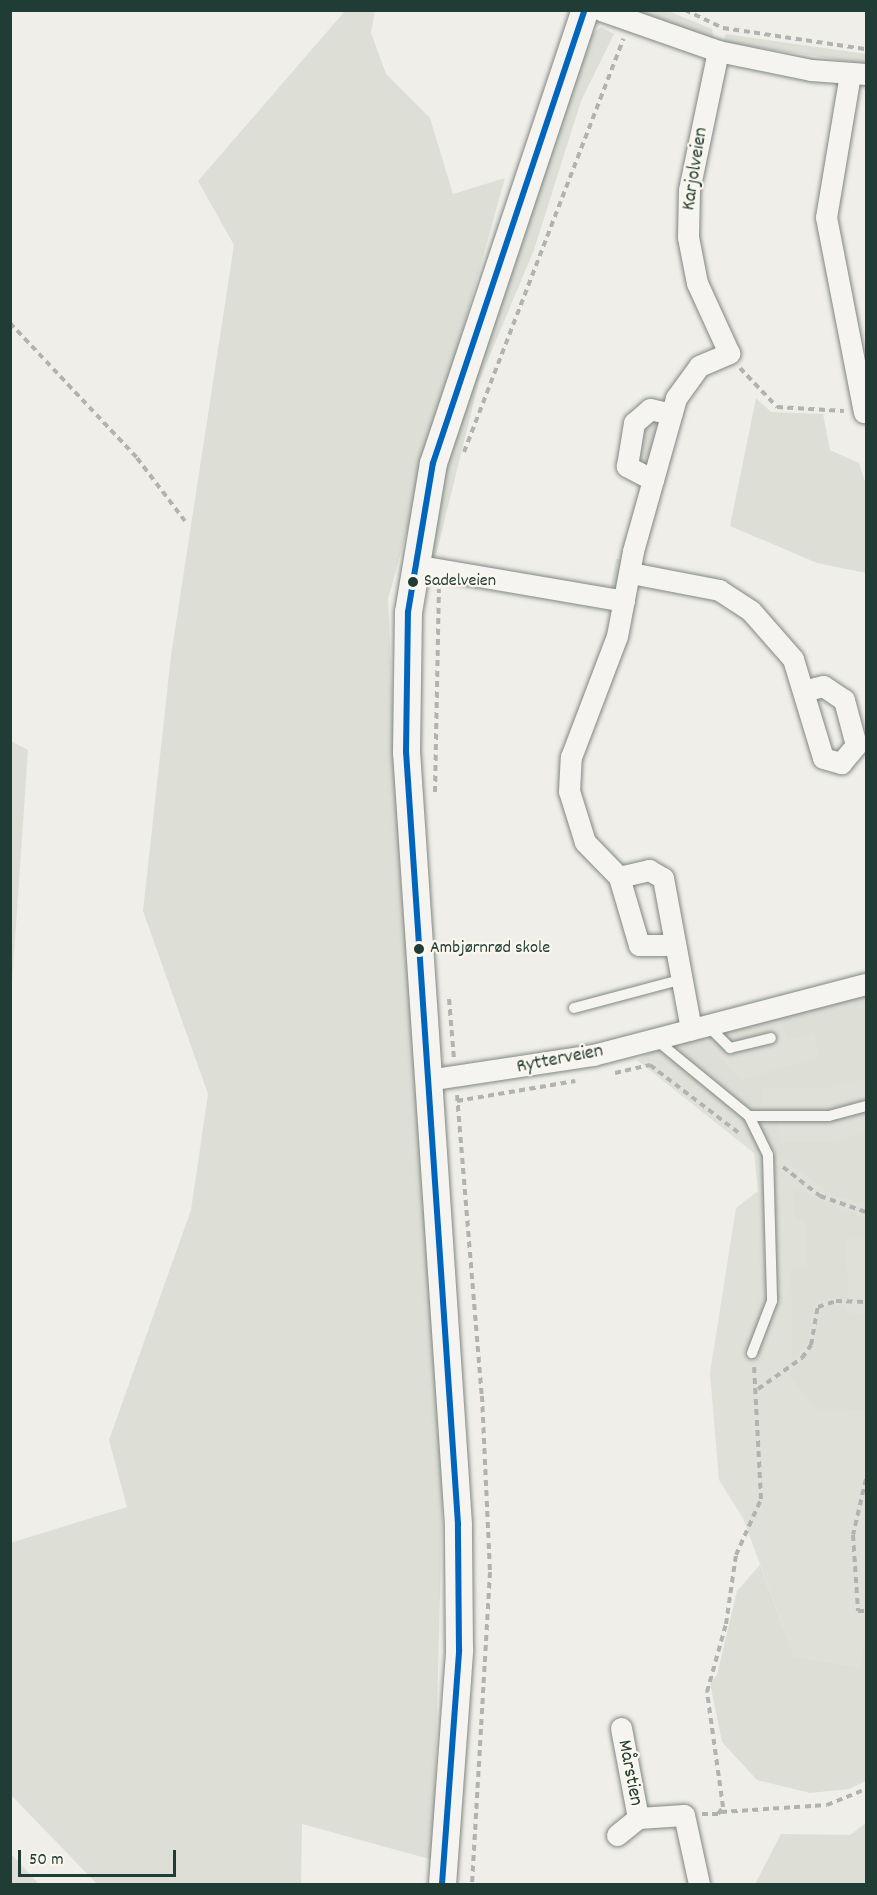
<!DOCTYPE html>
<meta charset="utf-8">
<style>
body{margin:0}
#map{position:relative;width:877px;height:1895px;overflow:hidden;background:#efeee8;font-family:Dekko,sans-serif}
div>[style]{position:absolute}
.built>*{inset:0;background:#dfe0d7}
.green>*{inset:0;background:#dddfd6}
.path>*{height:4px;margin-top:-2px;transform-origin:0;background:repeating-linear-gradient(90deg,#b1b3b0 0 6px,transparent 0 10.5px)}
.roads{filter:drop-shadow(0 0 2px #828783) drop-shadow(0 0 2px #828783)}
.service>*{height:10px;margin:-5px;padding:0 5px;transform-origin:5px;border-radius:5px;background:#f5f4f0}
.minor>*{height:21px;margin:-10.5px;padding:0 10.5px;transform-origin:10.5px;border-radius:10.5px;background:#f5f4f0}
.tertiary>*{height:27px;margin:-13.5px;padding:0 13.5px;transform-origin:13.5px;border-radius:13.5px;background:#f5f4f0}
.bus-1>*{height:6px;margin:-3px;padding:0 3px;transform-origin:3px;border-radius:3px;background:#0065bd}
.dots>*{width:16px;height:16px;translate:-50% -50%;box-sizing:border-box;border:3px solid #fbf7ec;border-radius:50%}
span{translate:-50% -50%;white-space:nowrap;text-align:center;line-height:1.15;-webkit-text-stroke:4.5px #fbf7ec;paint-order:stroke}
.bus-label{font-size:18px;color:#1f3d34}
.left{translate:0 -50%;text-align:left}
.street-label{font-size:20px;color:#1f3d34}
.frame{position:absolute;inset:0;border:12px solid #1f3d34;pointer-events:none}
.scale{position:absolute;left:18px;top:1850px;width:158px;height:27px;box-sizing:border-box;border:3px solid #1f3d34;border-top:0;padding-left:8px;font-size:18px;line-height:21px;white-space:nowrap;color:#1f3d34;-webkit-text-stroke:4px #fbf7ec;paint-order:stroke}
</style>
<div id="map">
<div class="built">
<div style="clip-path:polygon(866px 991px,866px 1633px,859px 1667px,794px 1656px,743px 1518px,719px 1480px,710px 1373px,736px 1208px,758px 1191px,754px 1153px,637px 1060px,674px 1040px)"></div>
</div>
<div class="green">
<div style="clip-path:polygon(345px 11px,375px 11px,371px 33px,386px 74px,430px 118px,453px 194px,505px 178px,388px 599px,400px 867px,444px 1442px,433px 1860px,302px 1824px,301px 1884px,97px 1884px,11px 1795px,10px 1543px,127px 1507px,109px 1440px,191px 1210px,208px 1094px,143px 911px,171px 656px,234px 245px,198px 181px)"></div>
<div style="clip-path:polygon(642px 11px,668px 11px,712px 29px,714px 39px,640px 14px)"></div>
<div style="clip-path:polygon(601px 27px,614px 34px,581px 101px,534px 250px,479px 381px,435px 559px,429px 554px,437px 496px,461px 405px,588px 38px)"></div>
<div style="clip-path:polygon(726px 34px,866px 54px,866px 64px,724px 42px)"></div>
<div style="clip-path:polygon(756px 398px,771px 412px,823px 414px,830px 450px,859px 463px,866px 485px,866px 573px,817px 563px,730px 526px)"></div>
<div style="clip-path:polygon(643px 420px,660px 420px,652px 467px,635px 468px)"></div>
<div style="clip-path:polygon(616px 559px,624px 559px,616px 592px,610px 590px)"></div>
<div style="clip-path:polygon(11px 741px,28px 750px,11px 998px)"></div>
<div style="clip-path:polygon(866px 991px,866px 1078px,826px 1088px,763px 1087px,763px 1105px,750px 1105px,673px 1044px,707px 1043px,741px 1080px,819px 1057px,814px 1034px,788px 1039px,782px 1024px,796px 1009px)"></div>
<div style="clip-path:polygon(778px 1121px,781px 1142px,833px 1142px,866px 1133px,866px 1204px,832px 1195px,778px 1155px,762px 1130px)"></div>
<div style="clip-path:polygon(793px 1188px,866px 1219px,866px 1239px,845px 1239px,849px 1299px,823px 1298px,814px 1304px,808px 1341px,792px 1361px,791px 1268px,807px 1267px,806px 1222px,794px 1218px)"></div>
<div style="clip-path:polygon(844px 1305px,848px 1313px,866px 1314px,866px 1410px,818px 1412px,789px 1375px,813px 1346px,818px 1313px,829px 1305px)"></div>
<div style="clip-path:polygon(760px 1565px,794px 1656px,859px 1667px,866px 1633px,866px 1781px,849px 1789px,810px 1793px,757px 1780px,722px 1742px,710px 1683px,717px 1675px,737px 1591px)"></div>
<div style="clip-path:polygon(866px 1823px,866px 1884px,755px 1884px,781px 1834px,850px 1835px)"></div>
<div style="clip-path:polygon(11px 1854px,39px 1884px,11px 1884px)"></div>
</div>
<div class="path">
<div style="left:685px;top:10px;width:42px;rotate:25.3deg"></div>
<div style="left:723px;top:28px;width:145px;rotate:8.4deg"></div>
<div style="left:10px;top:323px;width:185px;rotate:46.7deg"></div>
<div style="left:137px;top:458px;width:79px;rotate:52.7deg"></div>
<div style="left:740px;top:368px;width:54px;rotate:46.5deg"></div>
<div style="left:777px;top:407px;width:67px;rotate:3.4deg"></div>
<div style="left:464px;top:452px;width:443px;rotate:-68.9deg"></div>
<div style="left:435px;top:792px;width:203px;rotate:-88.9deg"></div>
<div style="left:449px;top:999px;width:59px;rotate:85.2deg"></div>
<div style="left:615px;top:1073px;width:36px;rotate:-13deg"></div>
<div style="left:650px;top:1065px;width:112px;rotate:37.4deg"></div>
<div style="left:457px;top:1095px;width:302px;rotate:85.3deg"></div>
<div style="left:482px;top:1396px;width:176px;rotate:87.4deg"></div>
<div style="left:490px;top:1572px;width:313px;rotate:93.3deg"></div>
<div style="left:457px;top:1101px;width:120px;rotate:-9.6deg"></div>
<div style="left:783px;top:1167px;width:47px;rotate:38.1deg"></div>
<div style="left:820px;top:1196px;width:49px;rotate:19.2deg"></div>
<div style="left:758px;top:1389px;width:54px;rotate:-35.2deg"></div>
<div style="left:802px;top:1358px;width:16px;rotate:-55deg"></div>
<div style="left:811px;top:1345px;width:39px;rotate:-80deg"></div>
<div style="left:818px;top:1307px;width:19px;rotate:-18deg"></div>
<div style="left:836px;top:1301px;width:30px;rotate:2deg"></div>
<div style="left:866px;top:1479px;width:57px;rotate:103.1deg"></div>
<div style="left:853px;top:1535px;width:76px;rotate:86.2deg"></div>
<div style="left:858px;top:1611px;width:8px"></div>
<div style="left:721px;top:1812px;width:106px;rotate:-3.8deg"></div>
<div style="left:827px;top:1805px;width:42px;rotate:-22.3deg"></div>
<div style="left:702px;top:1814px;width:16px"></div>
<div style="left:718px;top:1814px;width:9px;rotate:-54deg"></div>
<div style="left:723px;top:1807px;width:116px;rotate:-97.9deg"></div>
<div style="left:707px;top:1692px;width:71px;rotate:-74.4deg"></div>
<div style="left:726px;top:1624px;width:70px;rotate:-81.8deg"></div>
<div style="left:736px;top:1555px;width:61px;rotate:-65.9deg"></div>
<div style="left:761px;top:1499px;width:132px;rotate:-93deg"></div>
</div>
<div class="roads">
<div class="service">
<div style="left:574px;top:1008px;width:109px;rotate:-14.9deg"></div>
<div style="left:707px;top:1025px;width:33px;rotate:45deg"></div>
<div style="left:730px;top:1048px;width:42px;rotate:-13.7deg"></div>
<div style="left:655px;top:1039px;width:122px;rotate:39.3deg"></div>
<div style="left:749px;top:1116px;width:43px;rotate:64deg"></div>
<div style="left:768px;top:1155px;width:146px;rotate:88.4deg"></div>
<div style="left:772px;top:1301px;width:56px;rotate:111deg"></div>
<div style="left:749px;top:1116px;width:80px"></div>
<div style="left:829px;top:1116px;width:38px;rotate:-15deg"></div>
</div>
<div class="minor">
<div style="left:601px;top:10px;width:124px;rotate:19.3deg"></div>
<div style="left:718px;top:51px;width:95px;rotate:11.5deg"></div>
<div style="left:811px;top:70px;width:55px;rotate:4.2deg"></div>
<div style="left:850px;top:74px;width:145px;rotate:99.5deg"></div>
<div style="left:826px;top:217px;width:199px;rotate:79deg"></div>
<div style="left:653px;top:480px;width:30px;rotate:-152deg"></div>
<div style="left:627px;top:466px;width:44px;rotate:-80.8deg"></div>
<div style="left:634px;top:423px;width:21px;rotate:-41deg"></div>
<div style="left:650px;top:409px;width:22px;rotate:13deg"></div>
<div style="left:414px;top:565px;width:213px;rotate:9.7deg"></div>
<div style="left:631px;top:573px;width:90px;rotate:10.9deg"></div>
<div style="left:719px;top:590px;width:38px;rotate:33deg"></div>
<div style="left:751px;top:611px;width:64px;rotate:48.8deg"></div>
<div style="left:793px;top:659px;width:103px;rotate:73.1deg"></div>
<div style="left:823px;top:758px;width:19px;rotate:16deg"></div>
<div style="left:841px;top:763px;width:23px;rotate:-50deg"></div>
<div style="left:856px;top:745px;width:47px;rotate:-104.9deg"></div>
<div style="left:844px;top:700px;width:25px;rotate:-146deg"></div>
<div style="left:823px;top:686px;width:16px;rotate:166deg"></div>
<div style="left:619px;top:877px;width:31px;rotate:-13deg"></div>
<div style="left:649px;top:870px;width:16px;rotate:30deg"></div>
<div style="left:663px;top:878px;width:154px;rotate:79.5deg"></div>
<div style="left:675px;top:945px;width:36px;rotate:180deg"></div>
<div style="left:639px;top:945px;width:71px;rotate:-106.4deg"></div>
<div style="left:619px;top:877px;width:49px;rotate:-134.2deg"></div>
<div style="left:585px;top:842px;width:53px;rotate:-107.4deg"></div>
<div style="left:569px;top:791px;width:34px;rotate:-87deg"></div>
<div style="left:571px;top:757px;width:129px;rotate:-69.2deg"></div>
<div style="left:617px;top:636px;width:86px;rotate:-79.3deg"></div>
<div style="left:633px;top:551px;width:159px;rotate:-74.3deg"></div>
<div style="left:676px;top:398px;width:39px;rotate:-54deg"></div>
<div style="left:699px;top:366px;width:33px;rotate:-23deg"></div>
<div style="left:729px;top:353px;width:77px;rotate:-114.6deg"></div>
<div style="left:697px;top:283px;width:47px;rotate:-101.1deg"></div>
<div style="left:688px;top:237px;width:47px;rotate:-88.8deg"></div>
<div style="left:689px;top:190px;width:142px;rotate:-78.2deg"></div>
<div style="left:427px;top:1080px;width:168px;rotate:-8.6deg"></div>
<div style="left:593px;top:1055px;width:282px;rotate:-14.6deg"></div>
<div style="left:621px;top:1728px;width:92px;rotate:79.3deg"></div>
<div style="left:638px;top:1818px;width:46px;rotate:-3.7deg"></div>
<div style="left:684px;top:1815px;width:71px;rotate:77.7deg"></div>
<div style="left:617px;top:1835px;width:27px;rotate:-39deg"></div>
</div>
<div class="tertiary">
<div style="left:442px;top:1884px;width:235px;rotate:-85.8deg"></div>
<div style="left:459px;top:1650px;width:126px;rotate:-90.5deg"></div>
<div style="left:458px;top:1524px;width:774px;rotate:-93.85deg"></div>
<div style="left:406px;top:752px;width:140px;rotate:-89.2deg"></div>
<div style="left:408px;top:612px;width:151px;rotate:-80.5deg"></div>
<div style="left:433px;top:463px;width:478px;rotate:-71.5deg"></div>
</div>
</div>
<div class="bus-1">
<div style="left:442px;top:1884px;width:235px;rotate:-85.8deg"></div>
<div style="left:459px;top:1650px;width:126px;rotate:-90.5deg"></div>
<div style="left:458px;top:1524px;width:774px;rotate:-93.85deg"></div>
<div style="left:406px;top:752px;width:140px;rotate:-89.2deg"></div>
<div style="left:408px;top:612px;width:151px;rotate:-80.5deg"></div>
<div style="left:433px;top:463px;width:478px;rotate:-71.5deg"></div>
</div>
<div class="dots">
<div style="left:413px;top:582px;background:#1f3d34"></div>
<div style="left:419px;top:949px;background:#1f3d34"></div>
</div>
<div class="bus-label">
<span class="left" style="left:424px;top:582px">Sadelveien</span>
<span class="left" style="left:430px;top:949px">Ambjørnrød skole</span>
</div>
<div class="street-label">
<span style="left:696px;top:169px;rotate:-81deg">Karjolveien</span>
<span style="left:560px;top:1060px;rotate:-11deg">Rytterveien</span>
<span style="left:629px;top:1773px;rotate:79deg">Mårstien</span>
</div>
<div class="frame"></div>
<div class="scale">50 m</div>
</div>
